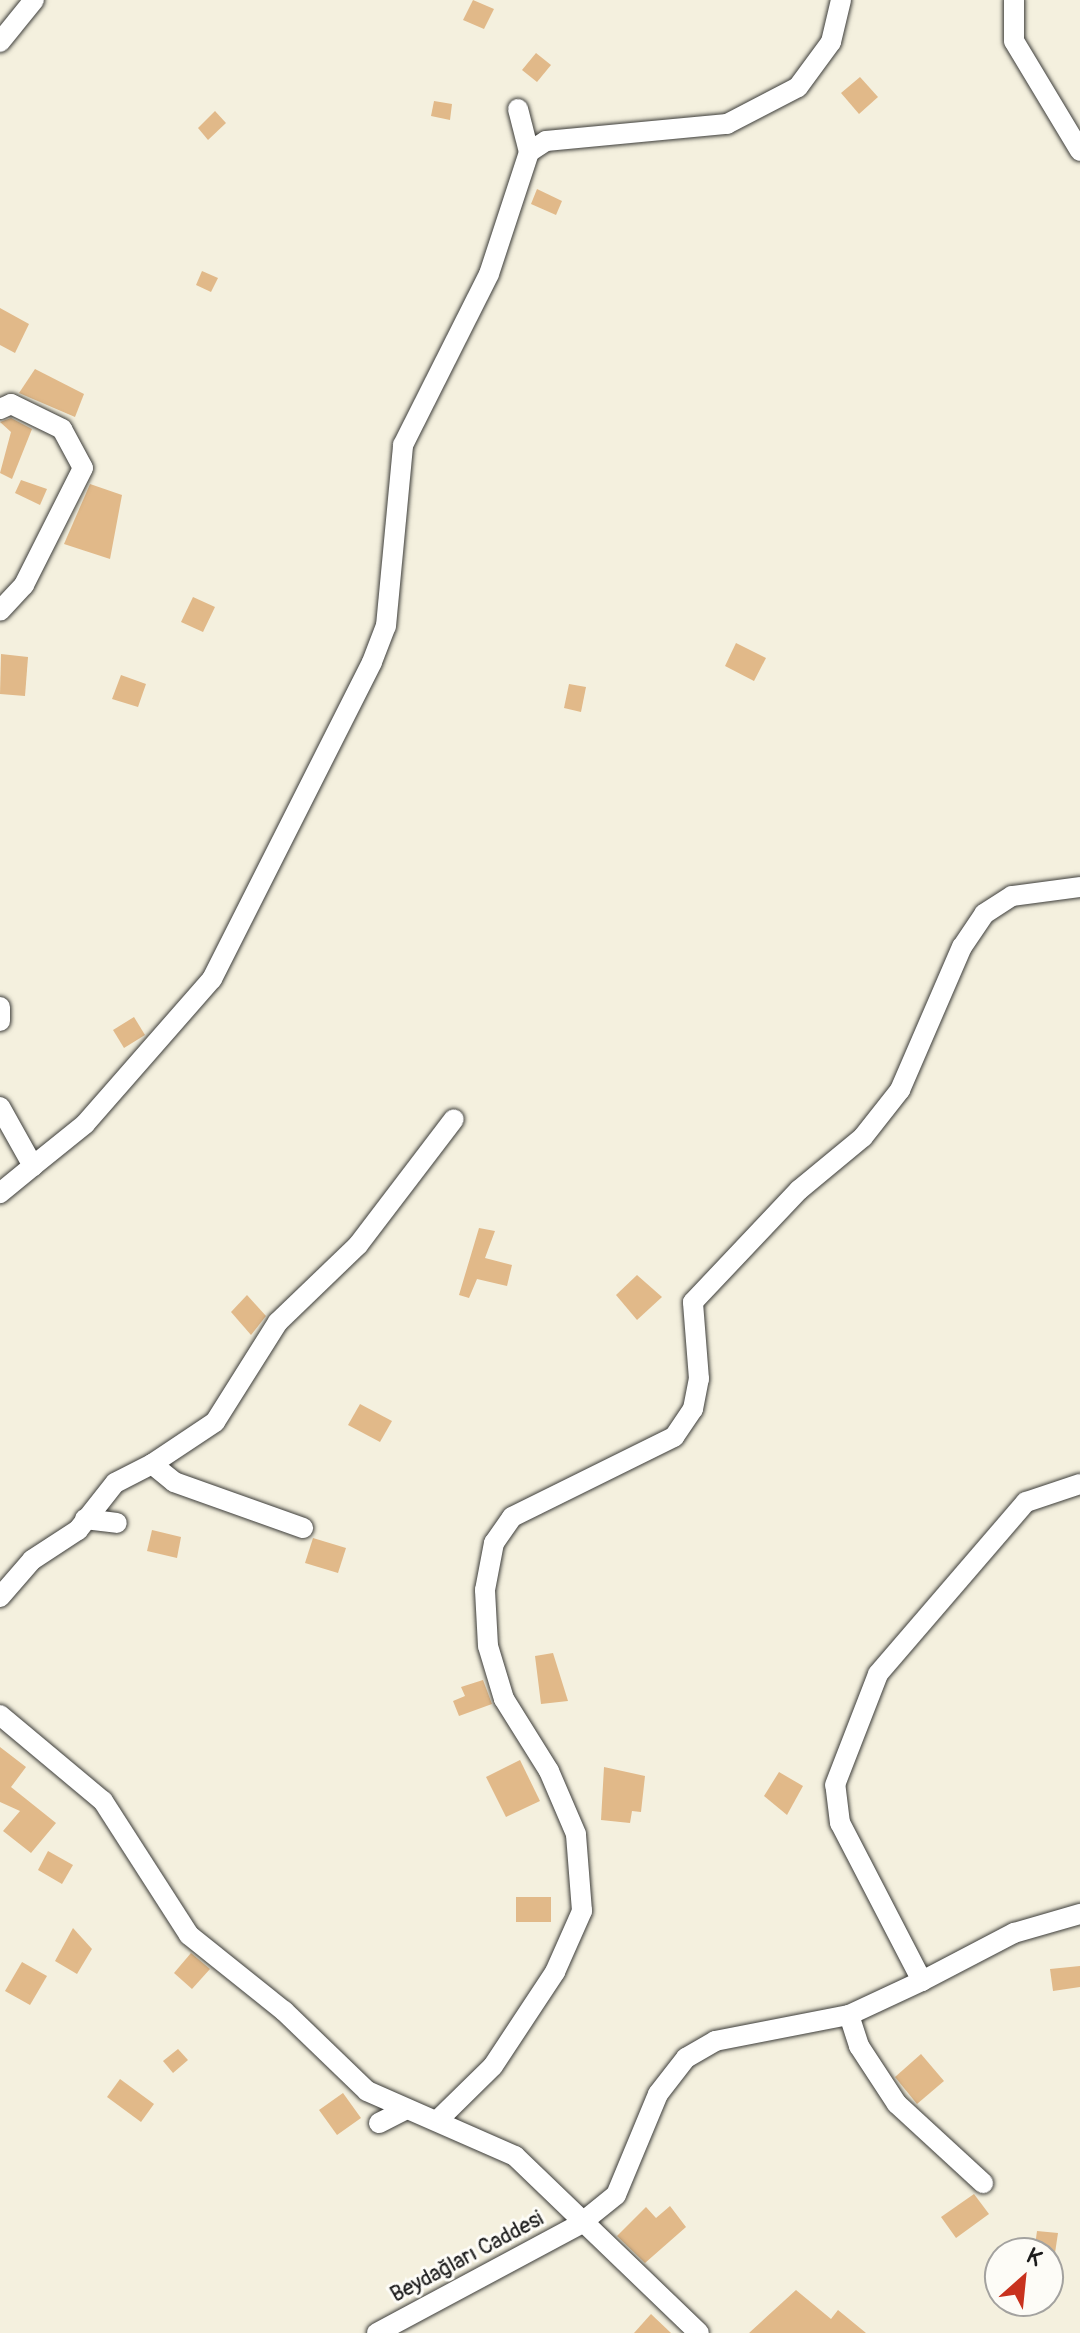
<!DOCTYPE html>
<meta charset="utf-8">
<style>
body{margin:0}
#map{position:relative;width:1080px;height:2333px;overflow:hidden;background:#f4f0de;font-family:Pangolin,sans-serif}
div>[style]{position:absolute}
.building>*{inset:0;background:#e1b989}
.roads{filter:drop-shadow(0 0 2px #3c3c39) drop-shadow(0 0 2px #3c3c39)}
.street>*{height:20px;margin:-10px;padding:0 10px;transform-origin:10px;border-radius:10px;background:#fff}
span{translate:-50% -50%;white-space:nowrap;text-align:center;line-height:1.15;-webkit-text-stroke:6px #fdfcf7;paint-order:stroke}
.street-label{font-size:22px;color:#1c1c1c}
.north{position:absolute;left:984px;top:2237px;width:80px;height:80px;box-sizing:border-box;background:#fdfcf7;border:2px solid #a3a29f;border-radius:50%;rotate:27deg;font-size:22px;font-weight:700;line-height:32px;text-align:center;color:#1c1c1c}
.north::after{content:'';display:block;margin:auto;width:28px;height:36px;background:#c8321e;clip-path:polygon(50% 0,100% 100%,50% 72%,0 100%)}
</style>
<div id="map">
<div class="building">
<div style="clip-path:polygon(473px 0,494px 9px,484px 29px,463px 20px)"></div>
<div style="clip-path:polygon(536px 53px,551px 65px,537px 82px,522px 70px)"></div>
<div style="clip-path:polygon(860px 77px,878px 97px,859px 114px,841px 93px)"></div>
<div style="clip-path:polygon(434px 101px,452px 104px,450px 120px,431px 116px)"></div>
<div style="clip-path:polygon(215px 111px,226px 123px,208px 140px,198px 128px)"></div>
<div style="clip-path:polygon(537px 189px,562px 201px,556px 215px,531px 204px)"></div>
<div style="clip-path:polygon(202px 271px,218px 278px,211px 292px,196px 285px)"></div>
<div style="clip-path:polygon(0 308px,29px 324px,15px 353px,0 345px)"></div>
<div style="clip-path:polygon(35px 369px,84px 394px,75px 417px,19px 393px)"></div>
<div style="clip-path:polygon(11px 418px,32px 429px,12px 479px,0 473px,11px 432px,0 422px)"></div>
<div style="clip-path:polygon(21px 480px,47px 489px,40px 505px,15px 493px)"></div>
<div style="clip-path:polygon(90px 484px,122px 495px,110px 559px,64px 544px)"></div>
<div style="clip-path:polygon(193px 597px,215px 607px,203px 632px,181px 622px)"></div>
<div style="clip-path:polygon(736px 643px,766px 658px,754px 681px,725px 666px)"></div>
<div style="clip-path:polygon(1px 654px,28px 657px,25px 696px,0 694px)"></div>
<div style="clip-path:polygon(121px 675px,146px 684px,138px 707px,112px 699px)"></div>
<div style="clip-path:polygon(569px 684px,586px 687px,581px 712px,564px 708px)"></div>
<div style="clip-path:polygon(134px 1017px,145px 1035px,124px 1048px,113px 1030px)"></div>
<div style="clip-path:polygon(479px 1228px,495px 1231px,485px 1258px,512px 1265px,507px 1286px,477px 1279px,469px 1298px,459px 1295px)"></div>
<div style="clip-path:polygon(637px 1275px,662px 1297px,637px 1320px,616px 1295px)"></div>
<div style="clip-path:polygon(247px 1295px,266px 1316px,251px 1335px,231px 1312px)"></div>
<div style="clip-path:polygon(360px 1404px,392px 1421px,380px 1442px,348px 1425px)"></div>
<div style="clip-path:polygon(152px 1530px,181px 1537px,177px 1558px,147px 1551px)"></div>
<div style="clip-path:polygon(313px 1538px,346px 1548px,338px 1573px,305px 1563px)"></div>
<div style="clip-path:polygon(553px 1653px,568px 1701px,541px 1704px,535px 1656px)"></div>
<div style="clip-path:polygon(483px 1680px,492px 1704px,459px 1716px,453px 1701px,465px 1696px,461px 1687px)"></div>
<div style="clip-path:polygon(0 1747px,26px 1767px,11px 1787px,56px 1823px,31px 1853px,3px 1831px,20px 1811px,0 1802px)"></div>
<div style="clip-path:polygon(520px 1760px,540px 1801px,506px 1817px,486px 1777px)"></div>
<div style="clip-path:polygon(604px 1767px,645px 1776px,641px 1812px,632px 1811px,630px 1823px,601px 1820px)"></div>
<div style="clip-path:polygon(779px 1772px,803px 1786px,787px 1815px,764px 1796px)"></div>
<div style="clip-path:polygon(48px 1851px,73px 1865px,62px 1884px,38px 1870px)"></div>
<div style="clip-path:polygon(516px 1897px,551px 1897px,551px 1922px,516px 1922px)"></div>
<div style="clip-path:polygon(73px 1928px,92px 1949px,77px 1974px,55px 1961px)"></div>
<div style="clip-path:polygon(191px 1953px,210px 1969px,192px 1989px,174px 1973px)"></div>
<div style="clip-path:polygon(22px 1962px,47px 1976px,30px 2005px,5px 1991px)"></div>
<div style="clip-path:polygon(1080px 1966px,1080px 1987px,1053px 1991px,1050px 1969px)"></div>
<div style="clip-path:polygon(178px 2049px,188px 2060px,173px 2073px,163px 2061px)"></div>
<div style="clip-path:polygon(921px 2054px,944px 2081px,917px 2104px,895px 2077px)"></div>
<div style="clip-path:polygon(120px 2079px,154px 2104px,141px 2122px,107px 2097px)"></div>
<div style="clip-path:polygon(343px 2093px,361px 2118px,337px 2135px,319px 2110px)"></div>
<div style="clip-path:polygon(974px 2194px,989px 2214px,956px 2238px,941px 2217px)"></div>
<div style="clip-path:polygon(670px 2206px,686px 2227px,645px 2263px,617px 2236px,646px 2207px,656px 2218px)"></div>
<div style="clip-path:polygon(1037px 2231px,1058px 2233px,1055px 2253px,1034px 2253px)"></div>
<div style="clip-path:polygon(796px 2290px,831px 2319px,838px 2310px,866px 2333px,749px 2333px)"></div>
<div style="clip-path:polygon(651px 2314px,671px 2333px,634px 2333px)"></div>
</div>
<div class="roads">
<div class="street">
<div style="left:1014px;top:0;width:41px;rotate:90deg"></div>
<div style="left:1014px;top:41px;width:128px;rotate:59deg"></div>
<div style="left:0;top:42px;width:54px;rotate:-51deg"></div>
<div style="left:518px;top:109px;width:44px;rotate:75.7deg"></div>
<div style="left:0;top:409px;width:12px;rotate:-24deg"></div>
<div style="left:11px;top:404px;width:57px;rotate:26.1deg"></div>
<div style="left:62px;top:429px;width:44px;rotate:61.7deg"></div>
<div style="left:83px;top:468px;width:131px;rotate:116.8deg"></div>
<div style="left:24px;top:585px;width:35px;rotate:133deg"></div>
<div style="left:0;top:1007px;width:14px;rotate:90deg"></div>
<div style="left:0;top:1107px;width:68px;rotate:60.8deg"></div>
<div style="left:33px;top:1166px;width:43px;rotate:140.7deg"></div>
<div style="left:33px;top:1166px;width:67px;rotate:-38.9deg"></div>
<div style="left:85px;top:1124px;width:193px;rotate:-48.8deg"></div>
<div style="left:212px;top:979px;width:355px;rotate:-63.2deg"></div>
<div style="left:372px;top:662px;width:39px;rotate:-69deg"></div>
<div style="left:386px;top:626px;width:182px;rotate:-84.6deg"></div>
<div style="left:403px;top:445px;width:191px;rotate:-63.3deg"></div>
<div style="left:489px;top:274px;width:128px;rotate:-71.8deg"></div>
<div style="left:529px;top:152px;width:20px;rotate:-33deg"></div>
<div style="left:546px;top:141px;width:182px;rotate:-5.4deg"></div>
<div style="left:727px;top:124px;width:80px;rotate:-27.5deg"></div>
<div style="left:798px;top:87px;width:56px;rotate:-53.7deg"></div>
<div style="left:831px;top:42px;width:43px;rotate:-76.6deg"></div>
<div style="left:152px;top:1464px;width:76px;rotate:-33.7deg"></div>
<div style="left:215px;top:1422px;width:118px;rotate:-57.8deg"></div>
<div style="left:278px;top:1322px;width:111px;rotate:-43.9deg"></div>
<div style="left:358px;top:1245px;width:158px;rotate:-52.7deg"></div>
<div style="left:85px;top:1519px;width:32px;rotate:7deg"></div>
<div style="left:0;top:1597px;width:49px;rotate:-49.1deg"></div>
<div style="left:32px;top:1560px;width:55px;rotate:-33.1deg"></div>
<div style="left:78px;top:1530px;width:60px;rotate:-51.8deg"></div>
<div style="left:115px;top:1483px;width:42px;rotate:-27.2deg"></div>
<div style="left:152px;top:1464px;width:28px;rotate:39deg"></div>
<div style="left:174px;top:1482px;width:137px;rotate:19.6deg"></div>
<div style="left:0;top:1715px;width:134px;rotate:39.9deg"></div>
<div style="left:103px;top:1801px;width:159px;rotate:57.3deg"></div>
<div style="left:189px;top:1935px;width:122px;rotate:38.7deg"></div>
<div style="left:284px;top:2011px;width:115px;rotate:43.9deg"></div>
<div style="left:367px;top:2091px;width:162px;rotate:23.7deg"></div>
<div style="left:515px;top:2156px;width:255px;rotate:43.9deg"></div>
<div style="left:922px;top:1981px;width:104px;rotate:-27.6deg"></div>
<div style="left:1014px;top:1933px;width:69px;rotate:-16.1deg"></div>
<div style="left:849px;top:2015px;width:33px;rotate:72deg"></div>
<div style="left:859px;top:2046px;width:69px;rotate:56.8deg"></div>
<div style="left:897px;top:2104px;width:117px;rotate:42.6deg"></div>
<div style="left:437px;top:2121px;width:78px;rotate:-44.5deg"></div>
<div style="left:493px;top:2066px;width:113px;rotate:-56.6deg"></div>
<div style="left:555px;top:1972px;width:67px;rotate:-66.1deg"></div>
<div style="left:582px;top:1911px;width:77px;rotate:-94.5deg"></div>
<div style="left:576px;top:1834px;width:69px;rotate:-113.2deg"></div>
<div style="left:549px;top:1771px;width:85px;rotate:-122deg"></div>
<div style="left:504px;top:1699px;width:55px;rotate:-106.8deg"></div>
<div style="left:488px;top:1646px;width:56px;rotate:-93.1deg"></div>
<div style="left:485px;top:1590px;width:48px;rotate:-79.2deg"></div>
<div style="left:494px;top:1543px;width:32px;rotate:-55deg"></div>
<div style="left:512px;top:1517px;width:181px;rotate:-26.3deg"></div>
<div style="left:674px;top:1437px;width:34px;rotate:-56deg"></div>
<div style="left:693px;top:1409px;width:31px;rotate:-79deg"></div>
<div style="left:699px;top:1379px;width:77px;rotate:-94.5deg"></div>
<div style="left:693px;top:1302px;width:154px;rotate:-46.6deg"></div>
<div style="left:799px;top:1190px;width:83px;rotate:-39.6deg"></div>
<div style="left:863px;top:1137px;width:60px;rotate:-51.8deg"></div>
<div style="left:900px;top:1090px;width:156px;rotate:-66.6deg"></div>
<div style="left:962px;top:947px;width:40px;rotate:-56deg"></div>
<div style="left:984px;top:914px;width:33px;rotate:-33deg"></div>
<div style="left:1012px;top:896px;width:69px;rotate:-7.5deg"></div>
<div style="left:379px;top:2123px;width:28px;rotate:-27deg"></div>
<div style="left:377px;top:2333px;width:230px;rotate:-28.2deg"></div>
<div style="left:580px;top:2224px;width:46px;rotate:-38.9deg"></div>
<div style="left:616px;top:2195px;width:109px;rotate:-67.4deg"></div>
<div style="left:658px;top:2094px;width:46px;rotate:-52.1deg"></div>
<div style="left:686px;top:2058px;width:34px;rotate:-30deg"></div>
<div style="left:715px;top:2041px;width:136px;rotate:-11deg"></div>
<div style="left:849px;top:2015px;width:81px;rotate:-25deg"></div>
<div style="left:922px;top:1981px;width:178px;rotate:-117.4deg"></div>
<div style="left:840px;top:1823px;width:38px;rotate:-97deg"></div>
<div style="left:835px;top:1785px;width:119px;rotate:-68.8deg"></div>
<div style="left:878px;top:1674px;width:227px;rotate:-49.3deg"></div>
<div style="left:1026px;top:1502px;width:57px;rotate:-18.4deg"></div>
</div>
</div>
<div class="street-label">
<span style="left:467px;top:2257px;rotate:-28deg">Beydağları Caddesi</span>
</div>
<div class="north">K</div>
</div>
